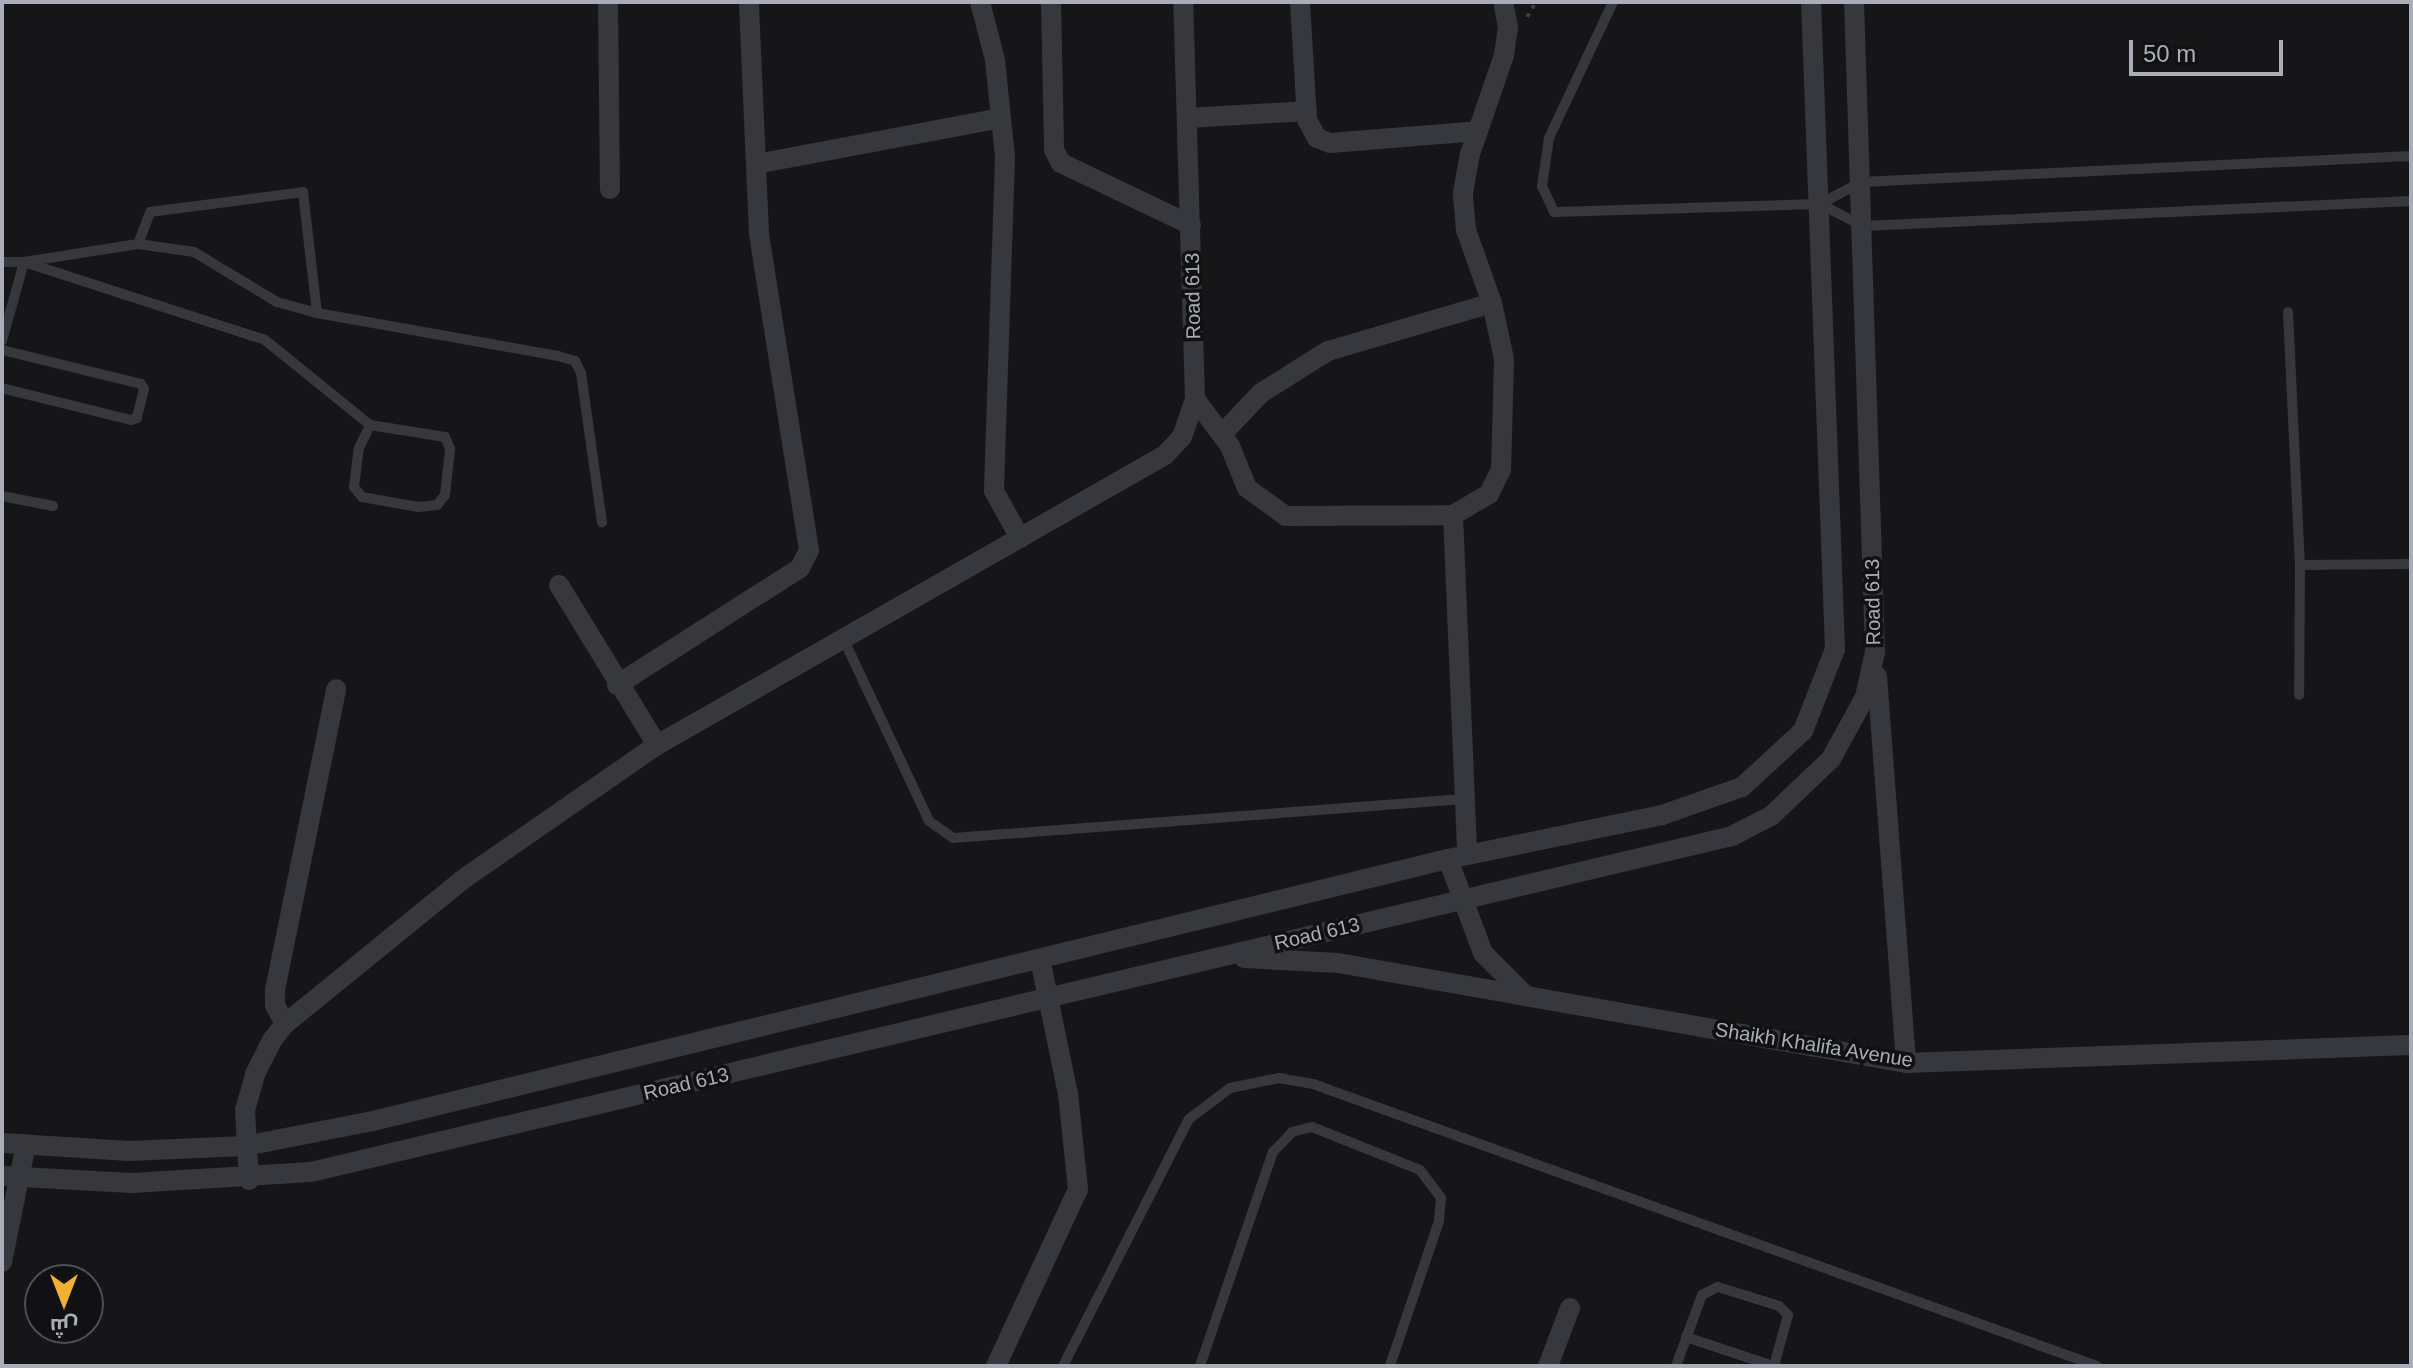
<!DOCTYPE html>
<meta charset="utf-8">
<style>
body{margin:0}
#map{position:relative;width:2413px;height:1368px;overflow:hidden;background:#161618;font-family:Arial,Cairo,sans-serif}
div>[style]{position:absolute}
.path>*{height:4px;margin-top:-2px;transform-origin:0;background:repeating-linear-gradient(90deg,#3d3f44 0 4px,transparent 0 10px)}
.service>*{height:10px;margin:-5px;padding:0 5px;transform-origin:5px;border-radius:5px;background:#37383d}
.minor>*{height:20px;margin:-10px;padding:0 10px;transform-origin:10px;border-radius:10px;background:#37383d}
span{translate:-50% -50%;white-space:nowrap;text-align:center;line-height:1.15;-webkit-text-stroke:7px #111113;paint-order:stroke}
.street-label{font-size:20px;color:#a8adb8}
.frame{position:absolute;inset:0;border:4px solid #a8adb8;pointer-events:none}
.north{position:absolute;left:24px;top:1264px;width:80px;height:80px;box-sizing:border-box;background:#111113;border:2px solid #4d4f55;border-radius:50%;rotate:180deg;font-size:22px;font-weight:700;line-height:32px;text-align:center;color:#a8adb8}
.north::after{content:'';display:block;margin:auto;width:28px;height:36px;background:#f2b134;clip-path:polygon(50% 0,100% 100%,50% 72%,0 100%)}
.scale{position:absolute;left:2129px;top:40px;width:154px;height:36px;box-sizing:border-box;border:4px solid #a8adb8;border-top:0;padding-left:10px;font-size:24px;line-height:28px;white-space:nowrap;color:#a8adb8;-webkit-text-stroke:6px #111113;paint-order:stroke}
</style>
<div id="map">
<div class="path">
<div style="left:1527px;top:17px;width:17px;rotate:-59deg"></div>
</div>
<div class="service">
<div style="left:1613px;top:2px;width:150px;rotate:115.2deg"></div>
<div style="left:1549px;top:138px;width:49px;rotate:98.3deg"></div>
<div style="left:1542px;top:186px;width:29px;rotate:65deg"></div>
<div style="left:1554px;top:212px;width:266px;rotate:-1.7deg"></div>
<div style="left:1820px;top:204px;width:47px;rotate:-28.2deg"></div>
<div style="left:1861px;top:182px;width:551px;rotate:-2.71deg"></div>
<div style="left:1820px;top:204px;width:48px;rotate:27.1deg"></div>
<div style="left:1863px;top:226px;width:549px;rotate:-2.61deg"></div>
<div style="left:138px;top:244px;width:34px;rotate:-69deg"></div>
<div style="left:150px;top:212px;width:154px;rotate:-7.4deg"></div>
<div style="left:303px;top:192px;width:122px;rotate:83.4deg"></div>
<div style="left:2px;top:262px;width:22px"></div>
<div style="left:24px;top:262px;width:253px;rotate:17.9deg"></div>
<div style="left:265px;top:340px;width:135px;rotate:39deg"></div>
<div style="left:370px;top:425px;width:76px;rotate:9.1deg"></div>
<div style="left:445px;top:437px;width:13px;rotate:67deg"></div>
<div style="left:450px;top:449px;width:46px;rotate:96.2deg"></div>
<div style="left:445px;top:495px;width:13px;rotate:129deg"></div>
<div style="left:437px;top:505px;width:19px;rotate:174deg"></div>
<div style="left:418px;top:507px;width:57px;rotate:-169.9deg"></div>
<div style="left:362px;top:497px;width:13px;rotate:-129deg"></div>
<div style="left:354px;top:487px;width:39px;rotate:-83deg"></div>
<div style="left:359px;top:448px;width:25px;rotate:-64deg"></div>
<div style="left:2288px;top:312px;width:253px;rotate:87.3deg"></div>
<div style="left:2300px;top:565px;width:130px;rotate:90.4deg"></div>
<div style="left:2px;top:341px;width:82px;rotate:-74.4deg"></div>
<div style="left:24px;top:262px;width:115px;rotate:-9deg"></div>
<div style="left:138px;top:244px;width:57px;rotate:8.1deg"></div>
<div style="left:194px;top:252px;width:97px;rotate:31.1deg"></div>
<div style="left:277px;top:302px;width:41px;rotate:15.4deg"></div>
<div style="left:317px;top:313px;width:245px;rotate:10.1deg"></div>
<div style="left:558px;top:356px;width:18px;rotate:16deg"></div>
<div style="left:575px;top:361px;width:13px;rotate:63deg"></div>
<div style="left:581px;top:373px;width:151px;rotate:82deg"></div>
<div style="left:2px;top:350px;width:143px;rotate:13.7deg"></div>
<div style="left:141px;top:384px;width:6px;rotate:59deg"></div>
<div style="left:144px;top:389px;width:30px;rotate:104deg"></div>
<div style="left:137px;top:418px;width:6px;rotate:162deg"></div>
<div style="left:131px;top:420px;width:133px;rotate:-166.1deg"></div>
<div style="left:2px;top:496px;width:52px;rotate:11.1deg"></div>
<div style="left:2300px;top:565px;width:111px;rotate:-0.5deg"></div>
<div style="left:843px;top:638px;width:202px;rotate:64.8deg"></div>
<div style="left:929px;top:821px;width:29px;rotate:35deg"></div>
<div style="left:953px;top:838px;width:512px;rotate:-4.36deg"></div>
<div style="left:1686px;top:1337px;width:92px;rotate:18.4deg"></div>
<div style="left:1063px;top:1366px;width:277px;rotate:-63deg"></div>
<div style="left:1189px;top:1119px;width:51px;rotate:-37.1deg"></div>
<div style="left:1230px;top:1088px;width:50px;rotate:-11.5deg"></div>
<div style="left:1279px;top:1078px;width:35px;rotate:10deg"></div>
<div style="left:1313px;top:1084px;width:833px;rotate:19.78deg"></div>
<div style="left:1200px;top:1366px;width:226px;rotate:-71.2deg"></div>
<div style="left:1273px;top:1152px;width:28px;rotate:-46deg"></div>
<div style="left:1292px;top:1132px;width:21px;rotate:-14deg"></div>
<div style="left:1312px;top:1127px;width:116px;rotate:21.7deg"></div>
<div style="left:1420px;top:1170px;width:35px;rotate:53deg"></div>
<div style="left:1441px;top:1198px;width:23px;rotate:95deg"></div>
<div style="left:1439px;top:1221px;width:153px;rotate:108.7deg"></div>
<div style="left:1676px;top:1366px;width:76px;rotate:-69.9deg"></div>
<div style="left:1702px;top:1295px;width:18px;rotate:-27deg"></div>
<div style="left:1718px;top:1287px;width:64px;rotate:17.3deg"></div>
<div style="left:1779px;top:1306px;width:13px;rotate:45deg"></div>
<div style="left:1788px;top:1315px;width:53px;rotate:105.4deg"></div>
</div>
<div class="minor">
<div style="left:608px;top:2px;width:187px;rotate:89.4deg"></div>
<div style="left:980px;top:2px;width:60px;rotate:75.5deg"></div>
<div style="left:995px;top:60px;width:98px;rotate:84.1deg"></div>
<div style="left:1005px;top:157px;width:334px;rotate:91.9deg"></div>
<div style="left:994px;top:491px;width:54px;rotate:61deg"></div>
<div style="left:1051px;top:2px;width:148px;rotate:88.8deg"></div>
<div style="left:1054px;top:150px;width:15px;rotate:62deg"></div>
<div style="left:1061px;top:163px;width:144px;rotate:25.5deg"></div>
<div style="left:1300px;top:2px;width:118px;rotate:86.6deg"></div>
<div style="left:1307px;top:120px;width:21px;rotate:61deg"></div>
<div style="left:1317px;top:138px;width:14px;rotate:21deg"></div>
<div style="left:1330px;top:143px;width:148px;rotate:-4.6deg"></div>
<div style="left:1189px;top:118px;width:118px;rotate:-3.4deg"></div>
<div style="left:756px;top:164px;width:249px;rotate:-10.6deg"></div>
<div style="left:1195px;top:399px;width:59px;rotate:53.3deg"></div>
<div style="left:1230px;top:446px;width:45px;rotate:68deg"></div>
<div style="left:1247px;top:488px;width:48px;rotate:35.7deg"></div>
<div style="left:1286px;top:516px;width:167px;rotate:-0.3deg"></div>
<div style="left:1453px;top:515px;width:42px;rotate:-30.3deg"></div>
<div style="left:1489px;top:494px;width:28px;rotate:-64deg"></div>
<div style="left:1501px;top:469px;width:110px;rotate:-88.4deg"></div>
<div style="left:1504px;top:359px;width:57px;rotate:-102.1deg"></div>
<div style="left:1492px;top:303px;width:77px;rotate:-109.6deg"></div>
<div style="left:1466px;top:230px;width:37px;rotate:-95deg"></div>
<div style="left:1463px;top:193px;width:40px;rotate:-80deg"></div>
<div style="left:1470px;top:154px;width:105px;rotate:-71deg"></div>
<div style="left:1504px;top:55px;width:28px;rotate:-82deg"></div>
<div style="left:1508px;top:27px;width:25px;rotate:-101deg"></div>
<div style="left:1223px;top:433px;width:55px;rotate:-46.5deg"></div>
<div style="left:1261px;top:393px;width:79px;rotate:-32.1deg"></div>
<div style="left:1328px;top:351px;width:171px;rotate:-16.3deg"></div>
<div style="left:1453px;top:515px;width:340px;rotate:87.6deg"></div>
<div style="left:559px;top:585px;width:188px;rotate:58.5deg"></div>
<div style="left:1877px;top:676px;width:388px;rotate:85.7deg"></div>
<div style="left:617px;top:685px;width:217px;rotate:-32.6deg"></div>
<div style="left:800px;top:568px;width:20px;rotate:-63deg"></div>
<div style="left:809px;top:550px;width:320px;rotate:-99deg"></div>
<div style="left:759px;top:234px;width:232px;rotate:-92.5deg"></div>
<div style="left:1448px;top:859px;width:100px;rotate:69.6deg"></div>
<div style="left:1483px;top:953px;width:59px;rotate:45deg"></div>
<div style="left:1244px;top:958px;width:94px;rotate:3deg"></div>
<div style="left:1338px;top:963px;width:577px;rotate:9.98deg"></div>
<div style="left:1906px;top:1063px;width:505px;rotate:-2.04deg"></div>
<div style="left:285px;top:1024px;width:21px;rotate:-118deg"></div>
<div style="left:275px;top:1005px;width:15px;rotate:-90deg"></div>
<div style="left:275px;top:990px;width:307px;rotate:-78.5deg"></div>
<div style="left:2px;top:1143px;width:127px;rotate:3.6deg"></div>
<div style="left:129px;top:1151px;width:116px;rotate:-2.5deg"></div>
<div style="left:245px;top:1146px;width:130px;rotate:-11.1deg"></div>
<div style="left:373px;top:1121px;width:1106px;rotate:-13.7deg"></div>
<div style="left:1448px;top:859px;width:218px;rotate:-11.6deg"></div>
<div style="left:1662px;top:815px;width:85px;rotate:-19.3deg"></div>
<div style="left:1742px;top:787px;width:83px;rotate:-42.6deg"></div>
<div style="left:1803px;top:731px;width:88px;rotate:-68.7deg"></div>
<div style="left:1835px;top:649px;width:647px;rotate:-92.12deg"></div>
<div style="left:2px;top:1176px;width:130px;rotate:3.1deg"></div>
<div style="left:132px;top:1183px;width:179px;rotate:-3.5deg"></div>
<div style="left:311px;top:1172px;width:1460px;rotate:-13.3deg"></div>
<div style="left:1732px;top:836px;width:44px;rotate:-27.1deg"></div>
<div style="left:1771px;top:816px;width:83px;rotate:-43.5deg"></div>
<div style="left:1831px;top:759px;width:71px;rotate:-61.3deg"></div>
<div style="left:1865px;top:697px;width:46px;rotate:-77.5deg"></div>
<div style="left:1875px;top:652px;width:650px;rotate:-91.85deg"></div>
<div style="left:249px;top:1180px;width:70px;rotate:-93.3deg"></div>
<div style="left:245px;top:1110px;width:37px;rotate:-74deg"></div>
<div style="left:255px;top:1074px;width:38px;rotate:-63deg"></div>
<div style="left:272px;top:1040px;width:21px;rotate:-51deg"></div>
<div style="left:285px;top:1024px;width:228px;rotate:-39.1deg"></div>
<div style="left:462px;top:880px;width:237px;rotate:-34.7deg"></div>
<div style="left:657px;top:745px;width:585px;rotate:-29.72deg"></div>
<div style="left:1165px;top:455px;width:25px;rotate:-47deg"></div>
<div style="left:1182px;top:437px;width:40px;rotate:-71.1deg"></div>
<div style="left:1195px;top:399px;width:397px;rotate:-91.7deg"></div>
<div style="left:2px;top:1262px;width:120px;rotate:-78.5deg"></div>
<div style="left:996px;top:1366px;width:195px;rotate:-65.1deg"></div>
<div style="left:1078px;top:1189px;width:96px;rotate:-96deg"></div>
<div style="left:1068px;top:1094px;width:138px;rotate:-101.7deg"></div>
<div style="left:1548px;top:1366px;width:62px;rotate:-69.2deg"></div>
</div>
<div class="street-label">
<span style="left:1193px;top:296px;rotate:-91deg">Road 613</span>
<span style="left:1873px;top:602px;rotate:-91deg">Road 613</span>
<span style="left:1317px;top:934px;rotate:-13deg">Road 613</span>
<span style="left:1814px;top:1045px;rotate:9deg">Shaikh Khalifa Avenue</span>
<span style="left:686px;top:1084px;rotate:-13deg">Road 613</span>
</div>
<div class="frame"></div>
<div class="north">ش</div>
<div class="scale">50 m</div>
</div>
